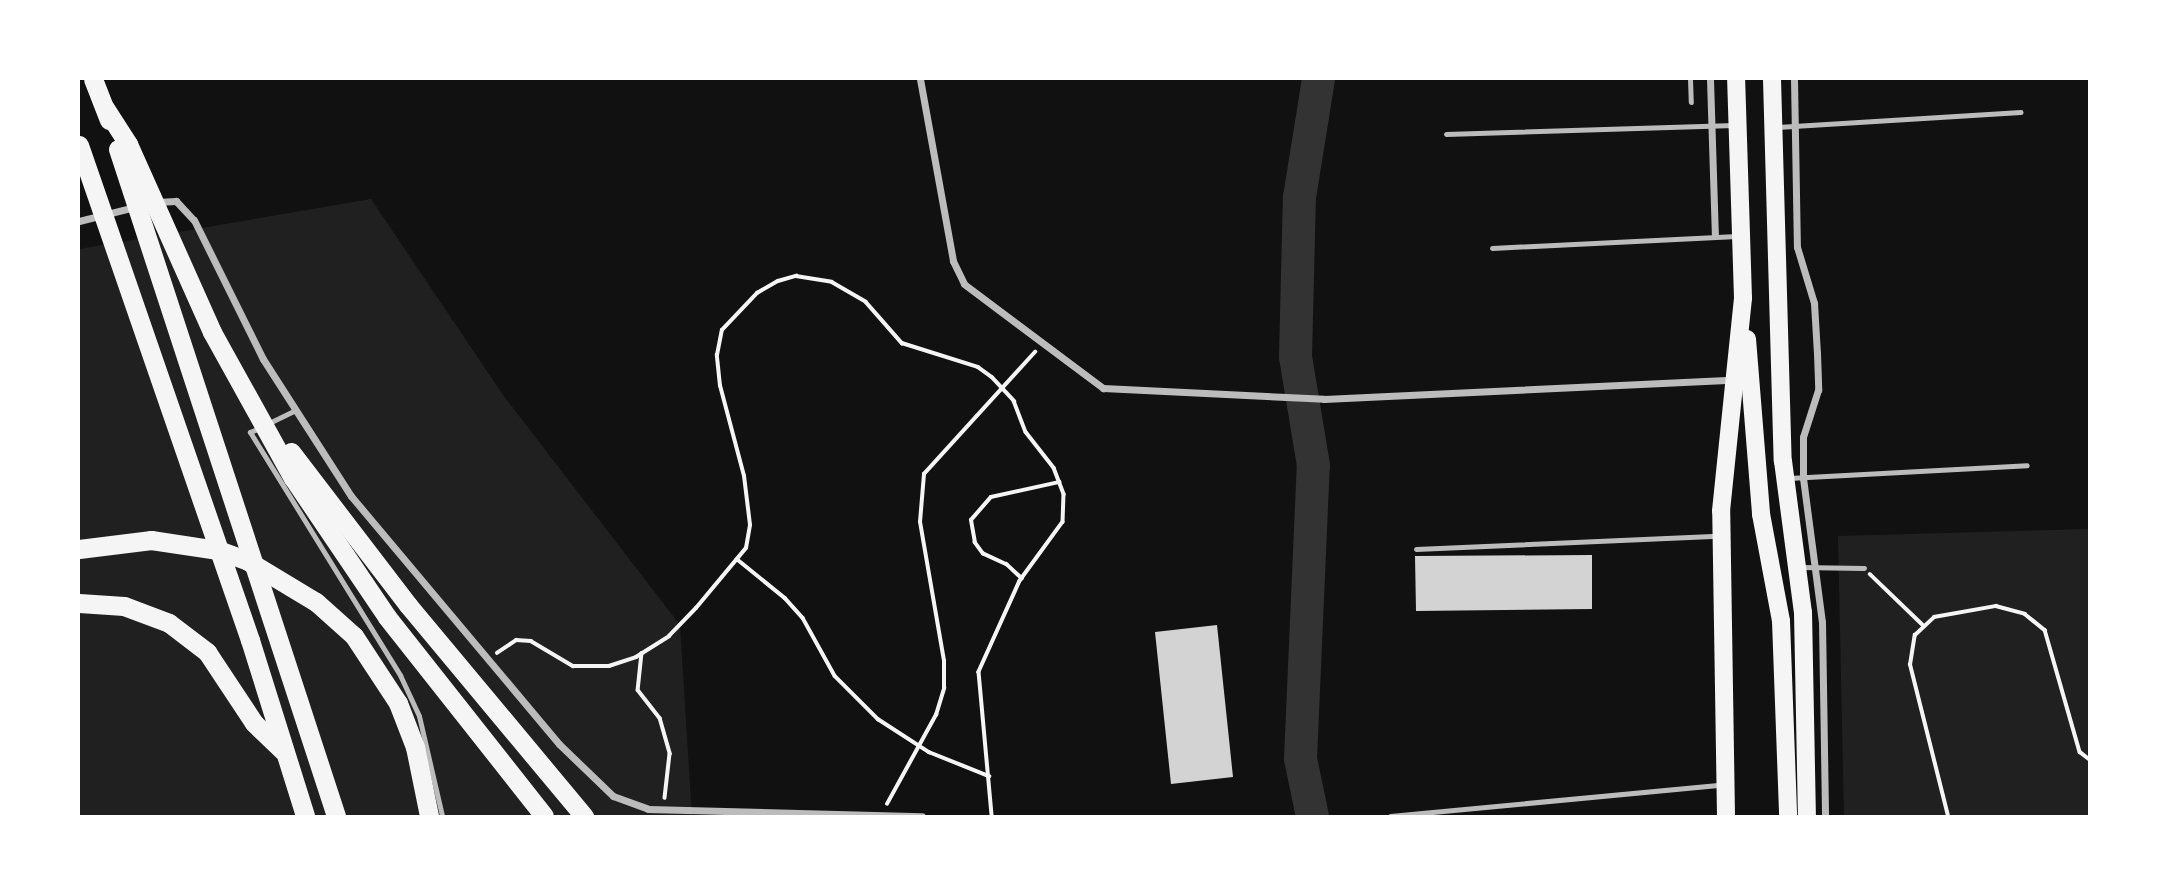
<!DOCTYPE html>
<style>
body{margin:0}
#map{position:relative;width:2168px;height:895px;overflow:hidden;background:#111;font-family:Lora,serif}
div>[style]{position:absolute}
.green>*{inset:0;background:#202020}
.river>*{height:33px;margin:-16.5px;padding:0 16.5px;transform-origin:16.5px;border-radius:16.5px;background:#333}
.building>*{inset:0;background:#d3d3d3}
.path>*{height:3.5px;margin:-1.75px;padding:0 1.75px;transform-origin:1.75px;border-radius:1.75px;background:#f5f5f5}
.service>*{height:5px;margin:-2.5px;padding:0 2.5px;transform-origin:2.5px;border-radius:2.5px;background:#bcbcbc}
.minor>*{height:7px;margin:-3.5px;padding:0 3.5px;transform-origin:3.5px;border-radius:3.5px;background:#bcbcbc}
.trunk>*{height:18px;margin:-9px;padding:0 9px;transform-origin:9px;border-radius:9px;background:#f5f5f5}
.motorway>*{height:19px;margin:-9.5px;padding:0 9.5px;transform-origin:9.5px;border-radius:9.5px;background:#f5f5f5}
span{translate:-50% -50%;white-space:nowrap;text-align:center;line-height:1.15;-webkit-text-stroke:5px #fff;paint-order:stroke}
.frame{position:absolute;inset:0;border:80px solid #fff;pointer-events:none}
</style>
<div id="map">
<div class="green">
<div style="clip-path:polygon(371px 199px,503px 395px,680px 625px,692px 816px,79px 816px,79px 249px)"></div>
<div style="clip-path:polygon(2089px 529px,2089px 816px,1844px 816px,1838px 536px)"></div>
</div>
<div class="river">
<div style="left:1312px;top:816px;width:59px;rotate:-101.7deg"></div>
<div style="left:1300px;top:758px;width:293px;rotate:-87.5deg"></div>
<div style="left:1313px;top:465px;width:110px;rotate:-99.4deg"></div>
<div style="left:1295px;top:356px;width:159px;rotate:-88.6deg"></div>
<div style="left:1299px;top:197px;width:120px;rotate:-80.9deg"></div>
</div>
<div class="building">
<div style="clip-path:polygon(1592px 555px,1592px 609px,1416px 611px,1415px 556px)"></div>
<div style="clip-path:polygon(1217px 625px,1233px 777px,1171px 784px,1155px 632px)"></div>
</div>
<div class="path">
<div style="left:737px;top:559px;width:62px;rotate:39.1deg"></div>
<div style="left:785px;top:598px;width:27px;rotate:48deg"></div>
<div style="left:803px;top:618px;width:66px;rotate:61.1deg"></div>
<div style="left:835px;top:676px;width:61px;rotate:45deg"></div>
<div style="left:878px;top:719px;width:61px;rotate:32.9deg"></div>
<div style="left:929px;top:752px;width:65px;rotate:21.8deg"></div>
<div style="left:1870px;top:574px;width:75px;rotate:43.9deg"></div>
<div style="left:1022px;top:579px;width:21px;rotate:-137deg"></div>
<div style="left:1007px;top:565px;width:26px;rotate:-155deg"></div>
<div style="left:983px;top:554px;width:14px;rotate:-126deg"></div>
<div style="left:975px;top:543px;width:23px;rotate:-100deg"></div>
<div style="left:971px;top:520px;width:30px;rotate:-49deg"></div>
<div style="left:991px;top:497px;width:70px;rotate:-12.4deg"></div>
<div style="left:497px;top:653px;width:23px;rotate:-34deg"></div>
<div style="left:516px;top:640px;width:15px;rotate:4deg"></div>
<div style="left:531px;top:641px;width:49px;rotate:30.8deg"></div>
<div style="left:573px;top:666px;width:36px"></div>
<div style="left:609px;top:666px;width:28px;rotate:-18deg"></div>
<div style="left:636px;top:657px;width:39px;rotate:-32deg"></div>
<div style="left:669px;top:636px;width:39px;rotate:-46deg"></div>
<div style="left:696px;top:608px;width:78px;rotate:-50.2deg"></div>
<div style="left:746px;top:548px;width:23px;rotate:-80deg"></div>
<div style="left:750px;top:525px;width:49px;rotate:-97deg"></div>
<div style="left:744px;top:476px;width:93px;rotate:-104.9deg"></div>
<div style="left:720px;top:386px;width:31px;rotate:-96deg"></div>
<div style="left:717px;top:355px;width:25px;rotate:-79deg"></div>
<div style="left:722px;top:330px;width:51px;rotate:-46.6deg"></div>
<div style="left:757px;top:293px;width:24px;rotate:-30deg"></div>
<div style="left:778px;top:281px;width:19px;rotate:-16deg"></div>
<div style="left:796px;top:276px;width:36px;rotate:9deg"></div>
<div style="left:832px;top:282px;width:39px;rotate:30deg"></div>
<div style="left:866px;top:302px;width:55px;rotate:48.7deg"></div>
<div style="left:902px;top:343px;width:80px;rotate:17.5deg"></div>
<div style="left:978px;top:367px;width:17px;rotate:36deg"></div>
<div style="left:992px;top:377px;width:33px;rotate:47deg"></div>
<div style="left:1014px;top:401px;width:33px;rotate:69deg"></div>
<div style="left:1026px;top:432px;width:46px;rotate:52.1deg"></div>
<div style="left:1054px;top:468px;width:28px;rotate:69deg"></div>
<div style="left:1064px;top:494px;width:28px;rotate:92deg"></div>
<div style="left:1063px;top:522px;width:73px;rotate:126.1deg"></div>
<div style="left:1020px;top:581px;width:100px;rotate:114.3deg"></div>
<div style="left:979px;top:672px;width:145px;rotate:84.8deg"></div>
<div style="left:642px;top:653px;width:37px;rotate:96deg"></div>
<div style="left:638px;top:690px;width:36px;rotate:52deg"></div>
<div style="left:660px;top:718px;width:37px;rotate:74deg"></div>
<div style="left:670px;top:754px;width:44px;rotate:96.5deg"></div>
<div style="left:887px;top:804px;width:102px;rotate:-61.2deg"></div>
<div style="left:936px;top:715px;width:28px;rotate:-73deg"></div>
<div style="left:944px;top:688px;width:27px;rotate:-90deg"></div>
<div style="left:944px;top:661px;width:141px;rotate:-99.8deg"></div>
<div style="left:920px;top:522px;width:48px;rotate:-85.2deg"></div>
<div style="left:924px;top:474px;width:165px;rotate:-47.7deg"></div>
<div style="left:1948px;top:816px;width:156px;rotate:-104.1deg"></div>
<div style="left:1910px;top:665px;width:30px;rotate:-81deg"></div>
<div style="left:1915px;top:635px;width:26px;rotate:-43deg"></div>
<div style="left:1934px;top:617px;width:63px;rotate:-10.1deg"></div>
<div style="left:1996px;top:606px;width:30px;rotate:15deg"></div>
<div style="left:2025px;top:614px;width:26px;rotate:39deg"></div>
<div style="left:2045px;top:630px;width:127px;rotate:74deg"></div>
<div style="left:2080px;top:752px;width:11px;rotate:38deg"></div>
</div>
<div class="service">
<div style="left:1690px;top:79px;width:23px;rotate:88deg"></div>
<div style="left:1777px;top:127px;width:244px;rotate:-3.5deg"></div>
<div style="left:1446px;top:134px;width:288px;rotate:-1.8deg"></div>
<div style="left:1492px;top:248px;width:245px;rotate:-2.8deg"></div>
<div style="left:269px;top:423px;width:28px;rotate:-26deg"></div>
<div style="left:260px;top:428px;width:11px;rotate:158deg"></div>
<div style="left:250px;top:432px;width:286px;rotate:58.3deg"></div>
<div style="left:400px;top:675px;width:45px;rotate:65.1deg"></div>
<div style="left:419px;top:716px;width:103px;rotate:77deg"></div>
<div style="left:1789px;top:478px;width:238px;rotate:-3.1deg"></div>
<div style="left:1416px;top:549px;width:302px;rotate:-2.5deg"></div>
<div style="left:1800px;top:567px;width:64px;rotate:0.9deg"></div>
<div style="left:1390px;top:816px;width:332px;rotate:-5.4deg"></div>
</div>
<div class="minor">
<div style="left:920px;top:79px;width:185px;rotate:79.7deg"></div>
<div style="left:953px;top:261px;width:25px;rotate:64deg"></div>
<div style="left:964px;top:284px;width:174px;rotate:36.8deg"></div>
<div style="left:1103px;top:388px;width:221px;rotate:2.8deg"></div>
<div style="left:1324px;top:399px;width:408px;rotate:-2.7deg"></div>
<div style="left:1710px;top:79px;width:157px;rotate:88.2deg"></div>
<div style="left:1794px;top:79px;width:168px;rotate:89deg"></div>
<div style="left:1797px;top:247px;width:59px;rotate:73.1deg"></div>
<div style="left:1814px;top:303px;width:50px;rotate:86.6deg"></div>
<div style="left:1817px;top:353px;width:37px;rotate:88deg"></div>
<div style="left:1818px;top:390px;width:49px;rotate:107.7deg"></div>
<div style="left:1803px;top:437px;width:41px;rotate:90deg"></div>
<div style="left:1803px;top:478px;width:145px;rotate:82.5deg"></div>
<div style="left:1822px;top:622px;width:194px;rotate:89.1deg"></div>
<div style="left:157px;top:202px;width:19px;rotate:-3deg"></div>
<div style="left:176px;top:201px;width:26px;rotate:47deg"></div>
<div style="left:194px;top:220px;width:155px;rotate:63.6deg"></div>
<div style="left:263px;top:359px;width:163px;rotate:57.3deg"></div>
<div style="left:351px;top:496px;width:324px;rotate:50deg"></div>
<div style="left:559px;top:744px;width:75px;rotate:43.9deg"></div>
<div style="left:613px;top:796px;width:37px;rotate:20deg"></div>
<div style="left:648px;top:809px;width:274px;rotate:1.5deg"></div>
<div style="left:79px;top:221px;width:58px;rotate:-14deg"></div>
</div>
<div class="trunk">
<div style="left:1772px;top:79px;width:382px;rotate:88.4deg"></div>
<div style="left:1783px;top:461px;width:152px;rotate:82.5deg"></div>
<div style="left:1803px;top:612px;width:204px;rotate:88.9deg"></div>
<div style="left:1747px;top:339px;width:176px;rotate:85.4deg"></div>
<div style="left:1761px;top:514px;width:109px;rotate:79.4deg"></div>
<div style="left:1781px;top:621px;width:195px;rotate:87.9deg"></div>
<div style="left:1726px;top:816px;width:305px;rotate:-90.9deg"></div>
<div style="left:1721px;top:511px;width:214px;rotate:-84.1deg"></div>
<div style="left:1743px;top:298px;width:219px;rotate:-91.8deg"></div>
</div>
<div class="motorway">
<div style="left:93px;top:79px;width:44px;rotate:68.7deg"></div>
<div style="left:105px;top:108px;width:43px;rotate:57.4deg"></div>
<div style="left:128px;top:144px;width:206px;rotate:65.9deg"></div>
<div style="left:212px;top:332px;width:167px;rotate:61deg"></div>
<div style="left:293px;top:478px;width:168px;rotate:55.9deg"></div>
<div style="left:387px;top:617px;width:253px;rotate:51.7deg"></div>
<div style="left:79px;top:145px;width:524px;rotate:70.94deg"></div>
<div style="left:250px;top:640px;width:184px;rotate:72.6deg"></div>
<div style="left:118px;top:149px;width:702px;rotate:71.9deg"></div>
<div style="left:291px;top:452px;width:193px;rotate:52.6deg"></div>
<div style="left:408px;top:605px;width:275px;rotate:50.2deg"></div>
<div style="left:79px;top:549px;width:73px;rotate:-7.1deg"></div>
<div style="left:151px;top:540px;width:68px;rotate:8.5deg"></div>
<div style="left:218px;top:550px;width:32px;rotate:20deg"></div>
<div style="left:248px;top:561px;width:79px;rotate:31.1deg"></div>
<div style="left:316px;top:602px;width:51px;rotate:41.8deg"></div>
<div style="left:354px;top:636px;width:80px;rotate:56.7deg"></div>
<div style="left:398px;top:703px;width:47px;rotate:68.9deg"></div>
<div style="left:415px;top:747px;width:70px;rotate:78.5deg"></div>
<div style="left:79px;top:603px;width:45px;rotate:3.8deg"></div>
<div style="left:124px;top:606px;width:48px;rotate:20.7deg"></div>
<div style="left:169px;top:623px;width:48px;rotate:37.3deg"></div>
<div style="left:207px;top:652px;width:85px;rotate:56.5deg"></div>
<div style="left:254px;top:723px;width:40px;rotate:44deg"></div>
</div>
<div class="frame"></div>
</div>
